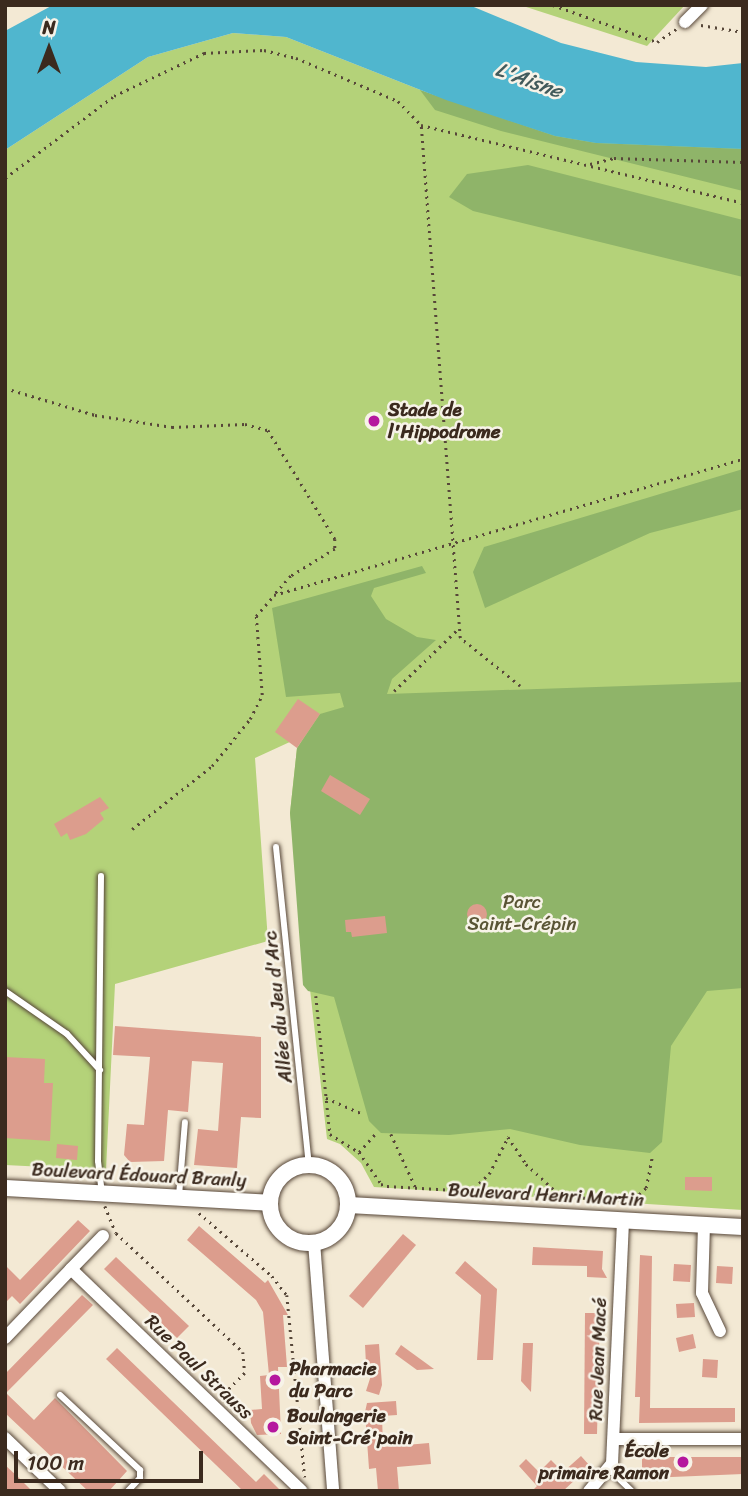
<!DOCTYPE html>
<meta charset="utf-8">
<style>
body{margin:0}
#map{position:relative;width:748px;height:1496px;overflow:hidden;background:#f3e9d4;font-family:Sriracha,sans-serif}
div>[style]{position:absolute}
.green>*{inset:0;background:#b4d279}
.forest>*{inset:0;background:#8fb469}
.water>*{inset:0;background:#50b6ce}
.building>*{inset:0;background:#dc9d8d}
.round{border-radius:50%}
.path>*{height:2.5px;margin-top:-1.25px;transform-origin:0;background:repeating-linear-gradient(90deg,#574739 0 2px,transparent 0 7px)}
.roads{filter:drop-shadow(0 0 2px #574739) drop-shadow(0 0 2px #574739)}
.service>*{height:6px;margin:-3px;padding:0 3px;transform-origin:3px;border-radius:3px;background:#fff}
.minor>*{height:12px;margin:-6px;padding:0 6px;transform-origin:6px;border-radius:6px;background:#fff}
.tertiary>*{height:16px;margin:-8px;padding:0 8px;transform-origin:8px;border-radius:8px;background:#fff}
.tertiary>.ring{margin:-8px;padding:0;box-sizing:content-box;background:none;border:16px solid #fff;border-radius:50%}
.dots>*{width:19px;height:19px;translate:-50% -50%;box-sizing:border-box;border:4px solid #f7f3e8;border-radius:50%}
span{translate:-50% -50%;white-space:nowrap;text-align:center;line-height:1.15;-webkit-text-stroke:5px #f7f3e8;paint-order:stroke}
.poi-label{font-size:19px;color:#3b2a1e;font-weight:700}
.left{translate:0 -50%;text-align:left}
.right{translate:-100% -50%;text-align:right}
.park-label{font-size:19px;color:#595435}
.street-label{font-size:19px;color:#3b2a1e}
.water-label{font-size:21px;color:#425b5c;font-style:italic}
.frame{position:absolute;inset:0;border:7px solid #3b2a1e;pointer-events:none}
.north{position:absolute;left:14px;top:14px;width:70px;height:70px;-webkit-text-stroke:5px #f7f3e8;paint-order:stroke;rotate:0deg;font-size:19px;font-weight:700;line-height:28px;text-align:center;color:#3b2a1e}
.north::after{content:'';display:block;margin:auto;width:24px;height:32px;background:#3b2a1e;clip-path:polygon(50% 0,100% 100%,50% 72%,0 100%)}
.scale{position:absolute;left:14px;top:1451px;width:189px;height:32px;box-sizing:border-box;border:4px solid #3b2a1e;border-top:0;padding-left:9px;font-size:21px;line-height:24px;white-space:nowrap;color:#3b2a1e;-webkit-text-stroke:5px #f7f3e8;paint-order:stroke}
</style>
<div id="map">
<div class="green">
<div style="clip-path:polygon(520px 5px,685px 5px,647px 46px)"></div>
<div style="clip-path:polygon(233px 33px,286px 37px,446px 100px,743px 149px,743px 1210px,374px 1187px,361px 1163px,340px 1144px,327px 1139px,290px 813px,297px 748px,305px 735px,255px 758px,268px 941px,115px 984px,106px 1170px,5px 1165px,5px 150px,148px 57px)"></div>
</div>
<div class="forest">
<div style="clip-path:polygon(420px 90px,555px 136px,596px 143px,743px 149px,743px 191px,501px 131px,435px 110px)"></div>
<div style="clip-path:polygon(528px 165px,743px 220px,743px 277px,473px 211px,449px 197px,467px 174px)"></div>
<div style="clip-path:polygon(743px 469px,743px 509px,650px 533px,485px 608px,473px 572px,484px 547px)"></div>
<div style="clip-path:polygon(422px 566px,426px 573px,374px 588px,371px 596px,386px 619px,417px 637px,436px 640px,392px 679px,387px 694px,743px 682px,743px 988px,707px 991px,671px 1046px,662px 1142px,650px 1153px,580px 1145px,510px 1129px,449px 1135px,381px 1133px,369px 1121px,334px 997px,308px 991px,303px 985px,290px 813px,297px 748px,320px 714px,344px 707px,340px 693px,286px 697px,272px 608px)"></div>
</div>
<div class="water">
<div style="clip-path:polygon(53px 5px,469px 5px,561px 43px,636px 62px,706px 67px,743px 63px,743px 149px,596px 143px,555px 136px,446px 100px,286px 37px,233px 33px,148px 57px,5px 150px,5px 31px)"></div>
</div>
<div class="building">
<div style="clip-path:polygon(298px 699px,320px 714px,297px 748px,275px 732px)"></div>
<div style="clip-path:polygon(330px 775px,370px 799px,360px 815px,321px 791px)"></div>
<div style="clip-path:polygon(100px 797px,109px 808px,100px 813px,104px 819px,86px 834px,70px 840px,67px 833px,61px 837px,54px 824px)"></div>
<div class="round" style="left:467px;top:904px;width:20px;height:20px"></div>
<div style="clip-path:polygon(385px 916px,387px 933px,352px 937px,351px 932px,346px 932px,345px 920px)"></div>
<div style="clip-path:polygon(115px 1026px,261px 1037px,261px 1118px,241px 1117px,237px 1168px,194px 1165px,198px 1129px,218px 1131px,223px 1063px,192px 1061px,188px 1112px,168px 1110px,164px 1161px,130px 1162px,124px 1155px,127px 1124px,144px 1125px,150px 1057px,113px 1055px)"></div>
<div style="clip-path:polygon(5px 1057px,45px 1059px,44px 1083px,53px 1083px,50px 1141px,5px 1138px)"></div>
<div style="clip-path:polygon(57px 1144px,78px 1146px,77px 1160px,56px 1158px)"></div>
<div style="clip-path:polygon(685px 1177px,712px 1177px,712px 1191px,685px 1190px)"></div>
<div style="clip-path:polygon(78px 1220px,90px 1231px,20px 1304px,12px 1296px,5px 1303px,5px 1265px,20px 1280px)"></div>
<div style="clip-path:polygon(199px 1226px,265px 1283px,268px 1280px,288px 1315px,283px 1315px,287px 1367px,278px 1367px,281px 1434px,257px 1435px,251px 1423px,250px 1410px,262px 1409px,260px 1376px,269px 1375px,263px 1312px,256px 1300px,187px 1240px)"></div>
<div style="clip-path:polygon(403px 1234px,416px 1245px,363px 1308px,349px 1296px)"></div>
<div style="clip-path:polygon(533px 1247px,603px 1251px,602px 1269px,607px 1278px,587px 1277px,587px 1266px,532px 1265px)"></div>
<div style="clip-path:polygon(640px 1255px,652px 1256px,650px 1408px,735px 1408px,735px 1422px,639px 1423px,640px 1397px,635px 1397px)"></div>
<div style="clip-path:polygon(116px 1257px,189px 1326px,177px 1338px,104px 1269px)"></div>
<div style="clip-path:polygon(465px 1261px,497px 1289px,493px 1360px,477px 1360px,481px 1295px,455px 1273px)"></div>
<div style="clip-path:polygon(674px 1264px,691px 1265px,690px 1282px,673px 1281px)"></div>
<div style="clip-path:polygon(717px 1266px,733px 1267px,732px 1284px,716px 1283px)"></div>
<div style="clip-path:polygon(82px 1295px,93px 1305px,6px 1393px,34px 1420px,55px 1398px,127px 1471px,109px 1491px,88px 1491px,5px 1413px,5px 1374px)"></div>
<div style="clip-path:polygon(694px 1303px,695px 1317px,677px 1318px,676px 1304px)"></div>
<div style="clip-path:polygon(585px 1313px,600px 1313px,597px 1434px,584px 1434px)"></div>
<div style="clip-path:polygon(693px 1334px,696px 1348px,679px 1352px,676px 1338px)"></div>
<div style="clip-path:polygon(523px 1343px,533px 1343px,531px 1392px,521px 1381px)"></div>
<div style="clip-path:polygon(379px 1344px,382px 1385px,379px 1395px,366px 1391px,375px 1363px,366px 1364px,365px 1345px)"></div>
<div style="clip-path:polygon(401px 1345px,434px 1369px,417px 1370px,395px 1354px)"></div>
<div style="clip-path:polygon(117px 1348px,256px 1482px,264px 1474px,281px 1491px,243px 1491px,106px 1359px)"></div>
<div style="clip-path:polygon(703px 1359px,718px 1360px,717px 1378px,702px 1377px)"></div>
<div style="clip-path:polygon(396px 1401px,397px 1415px,382px 1416px,383px 1447px,429px 1443px,431px 1464px,397px 1467px,399px 1491px,378px 1491px,376px 1468px,369px 1469px,365px 1412px,367px 1403px)"></div>
<div style="clip-path:polygon(581px 1456px,590px 1466px,563px 1491px,532px 1491px,537px 1486px,519px 1466px,526px 1459px,539px 1472px,551px 1460px,563px 1472px)"></div>
<div style="clip-path:polygon(642px 1457px,743px 1457px,743px 1474px,648px 1478px,642px 1474px)"></div>
<div style="clip-path:polygon(5px 1465px,18px 1477px,32px 1491px,5px 1491px)"></div>
</div>
<div class="path">
<div style="left:553px;top:5px;width:110px;rotate:19.6deg"></div>
<div style="left:657px;top:42px;width:23px;rotate:-34deg"></div>
<div style="left:701px;top:25px;width:43px;rotate:9.5deg"></div>
<div style="left:590px;top:164px;width:25px;rotate:-14deg"></div>
<div style="left:614px;top:158px;width:129px;rotate:1.8deg"></div>
<div style="left:5px;top:178px;width:136px;rotate:-37deg"></div>
<div style="left:114px;top:96px;width:100px;rotate:-25.5deg"></div>
<div style="left:204px;top:53px;width:60px;rotate:-2.9deg"></div>
<div style="left:264px;top:50px;width:33px;rotate:14deg"></div>
<div style="left:296px;top:58px;width:111px;rotate:22.9deg"></div>
<div style="left:398px;top:101px;width:33px;rotate:46deg"></div>
<div style="left:5px;top:388px;width:94px;rotate:16.7deg"></div>
<div style="left:95px;top:415px;width:78px;rotate:8.9deg"></div>
<div style="left:172px;top:427px;width:73px;rotate:-2.4deg"></div>
<div style="left:245px;top:424px;width:24px;rotate:15deg"></div>
<div style="left:268px;top:430px;width:128px;rotate:58.4deg"></div>
<div style="left:335px;top:539px;width:10px;rotate:90deg"></div>
<div style="left:335px;top:549px;width:52px;rotate:148.5deg"></div>
<div style="left:291px;top:576px;width:25px;rotate:132deg"></div>
<div style="left:520px;top:686px;width:77px;rotate:-141.3deg"></div>
<div style="left:460px;top:638px;width:514px;rotate:-94.35deg"></div>
<div style="left:421px;top:125px;width:331px;rotate:13.6deg"></div>
<div style="left:394px;top:691px;width:91px;rotate:-44.1deg"></div>
<div style="left:132px;top:829px;width:102px;rotate:-38.2deg"></div>
<div style="left:212px;top:766px;width:60px;rotate:-51deg"></div>
<div style="left:250px;top:719px;width:27px;rotate:-63deg"></div>
<div style="left:262px;top:695px;width:79px;rotate:-94.3deg"></div>
<div style="left:256px;top:616px;width:28px;rotate:-49deg"></div>
<div style="left:274px;top:595px;width:488px;rotate:-16.2deg"></div>
<div style="left:316px;top:996px;width:139px;rotate:84.2deg"></div>
<div style="left:330px;top:1134px;width:34px;rotate:32deg"></div>
<div style="left:359px;top:1152px;width:24px;rotate:-48deg"></div>
<div style="left:326px;top:1098px;width:40px;rotate:23.4deg"></div>
<div style="left:391px;top:1134px;width:60px;rotate:65.2deg"></div>
<div style="left:359px;top:1152px;width:39px;rotate:55deg"></div>
<div style="left:381px;top:1184px;width:6px;rotate:18deg"></div>
<div style="left:387px;top:1186px;width:238px;rotate:3.4deg"></div>
<div style="left:625px;top:1200px;width:9px;rotate:-6deg"></div>
<div style="left:634px;top:1199px;width:16px;rotate:-43deg"></div>
<div style="left:646px;top:1188px;width:33px;rotate:-79deg"></div>
<div style="left:469px;top:1193px;width:28px;rotate:-44deg"></div>
<div style="left:489px;top:1174px;width:42px;rotate:-62.8deg"></div>
<div style="left:508px;top:1137px;width:32px;rotate:56deg"></div>
<div style="left:526px;top:1164px;width:49px;rotate:42.5deg"></div>
<div style="left:105px;top:1206px;width:29px;rotate:68deg"></div>
<div style="left:116px;top:1233px;width:174px;rotate:43.1deg"></div>
<div style="left:243px;top:1352px;width:21px;rotate:85deg"></div>
<div style="left:245px;top:1373px;width:34px;rotate:135deg"></div>
<div style="left:199px;top:1213px;width:96px;rotate:40.8deg"></div>
<div style="left:272px;top:1276px;width:24px;rotate:52deg"></div>
<div style="left:287px;top:1295px;width:183px;rotate:84.4deg"></div>
</div>
<div class="roads">
<div class="service">
<div style="left:276px;top:847px;width:319px;rotate:84.1deg"></div>
<div style="left:101px;top:876px;width:285px;rotate:90.6deg"></div>
<div style="left:98px;top:1161px;width:31px;rotate:83deg"></div>
<div style="left:5px;top:991px;width:75px;rotate:34.7deg"></div>
<div style="left:67px;top:1034px;width:49px;rotate:47.5deg"></div>
<div style="left:179px;top:1196px;width:74px;rotate:-85.4deg"></div>
<div style="left:60px;top:1395px;width:110px;rotate:43.2deg"></div>
<div style="left:140px;top:1470px;width:8px;rotate:90deg"></div>
<div style="left:140px;top:1478px;width:18px;rotate:133deg"></div>
<div style="left:610px;top:1470px;width:30px;rotate:44deg"></div>
</div>
<div class="minor">
<div style="left:685px;top:22px;width:24px;rotate:-45deg"></div>
<div style="left:704px;top:1225px;width:68px;rotate:91.7deg"></div>
<div style="left:702px;top:1293px;width:42px;rotate:64.7deg"></div>
<div style="left:314px;top:1242px;width:250px;rotate:85.6deg"></div>
<div style="left:71px;top:1269px;width:46px;rotate:-45.9deg"></div>
<div style="left:5px;top:1338px;width:95px;rotate:-46.3deg"></div>
<div style="left:71px;top:1269px;width:320px;rotate:43.9deg"></div>
<div style="left:5px;top:1438px;width:76px;rotate:43.9deg"></div>
<div style="left:614px;top:1439px;width:129px"></div>
<div style="left:589px;top:1491px;width:35px;rotate:-50deg"></div>
<div style="left:612px;top:1464px;width:244px;rotate:-87.4deg"></div>
</div>
<div class="tertiary">
<div class="ring" style="left:270px;top:1165px;width:62px;height:62px"></div>
<div style="left:5px;top:1188px;width:265px;rotate:3.2deg"></div>
<div style="left:348px;top:1205px;width:396px;rotate:3.2deg"></div>
</div>
</div>
<div class="dots">
<div style="left:374px;top:421px;background:#b5179e"></div>
<div style="left:275px;top:1380px;background:#b5179e"></div>
<div style="left:273px;top:1427px;background:#b5179e"></div>
<div style="left:683px;top:1462px;background:#b5179e"></div>
</div>
<div class="poi-label">
<span class="left" style="left:388px;top:421px">Stade de<br>l'Hippodrome</span>
<span class="left" style="left:289px;top:1380px">Pharmacie<br>du Parc</span>
<span class="left" style="left:287px;top:1427px">Boulangerie<br>Saint-Cré'pain</span>
<span class="right" style="left:669px;top:1462px">École<br>primaire Ramon</span>
</div>
<div class="park-label">
<span style="left:522px;top:913px">Parc<br>Saint-Crépin</span>
</div>
<div class="street-label">
<span style="left:278px;top:1007px;rotate:-96deg">Allée du Jeu d'Arc</span>
<span style="left:139px;top:1175px;rotate:3deg">Boulevard Édouard Branly</span>
<span style="left:546px;top:1195px;rotate:3deg">Boulevard Henri Martin</span>
<span style="left:598px;top:1359px;rotate:-88deg">Rue Jean Macé</span>
<span style="left:199px;top:1367px;rotate:44deg">Rue Paul Strauss</span>
</div>
<div class="water-label">
<span style="left:529px;top:80px;rotate:20deg">L'Aisne</span>
</div>
<div class="frame"></div>
<div class="north">N</div>
<div class="scale">100 m</div>
</div>
